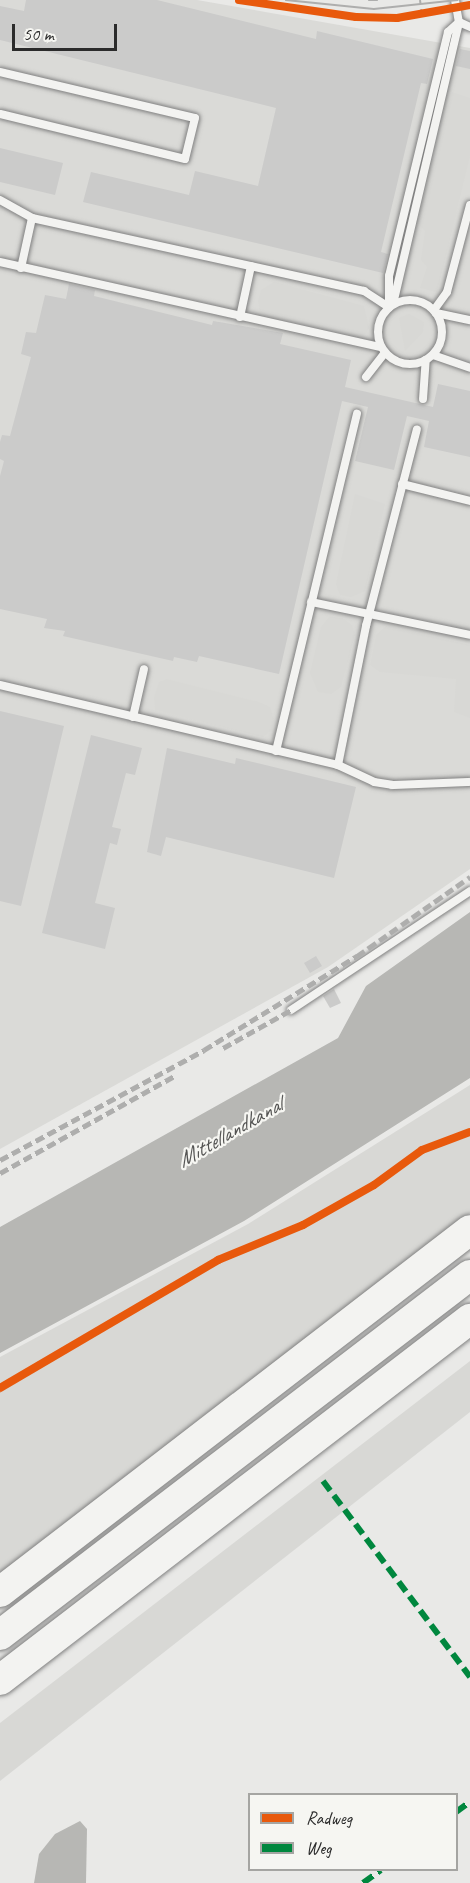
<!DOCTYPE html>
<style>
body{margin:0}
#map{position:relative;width:470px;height:1883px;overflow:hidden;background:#e9e9e7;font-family:Caveat,sans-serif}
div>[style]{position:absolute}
.built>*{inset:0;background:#dadad7}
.green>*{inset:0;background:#d8d8d5}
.water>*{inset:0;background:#b7b7b4}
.building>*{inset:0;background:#cbcbca}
.path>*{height:2px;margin-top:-1px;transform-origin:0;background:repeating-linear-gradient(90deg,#aeaead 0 4.5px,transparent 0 9px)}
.roads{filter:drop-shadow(0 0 2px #808080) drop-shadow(0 0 2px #808080)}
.service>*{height:8px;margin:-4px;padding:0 4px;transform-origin:4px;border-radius:4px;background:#f3f3f1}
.service>.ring{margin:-4px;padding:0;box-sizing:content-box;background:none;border:8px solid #f3f3f1;border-radius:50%}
.motorway>*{height:30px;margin:-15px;padding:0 15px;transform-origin:15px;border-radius:15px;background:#f3f3f1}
.tram>*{height:1.5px;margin:-0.75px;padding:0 0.75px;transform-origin:0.75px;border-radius:0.75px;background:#aeaead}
.rail>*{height:4.5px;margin-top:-2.25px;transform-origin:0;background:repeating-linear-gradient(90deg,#aeaead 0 9px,transparent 0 13.5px)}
.quiet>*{height:6px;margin-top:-3px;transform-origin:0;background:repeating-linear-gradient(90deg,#00873e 0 12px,transparent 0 18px)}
.cycleway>*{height:8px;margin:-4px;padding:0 4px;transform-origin:4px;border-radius:4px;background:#e8590c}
span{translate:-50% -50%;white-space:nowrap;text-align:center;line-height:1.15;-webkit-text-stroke:4.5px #f6f6f2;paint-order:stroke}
.water-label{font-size:22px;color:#545453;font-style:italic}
.legend{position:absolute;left:248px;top:1793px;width:210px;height:78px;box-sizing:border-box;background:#f6f6f2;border:2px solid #a5a5a2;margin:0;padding:8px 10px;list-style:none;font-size:18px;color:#2b2b2b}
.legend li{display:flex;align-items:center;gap:12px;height:30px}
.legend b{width:30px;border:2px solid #a5a5a2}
.scale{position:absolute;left:12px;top:24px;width:105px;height:27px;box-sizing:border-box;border:3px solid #2b2b2b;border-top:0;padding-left:8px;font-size:18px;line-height:21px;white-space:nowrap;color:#2b2b2b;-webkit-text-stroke:4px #f6f6f2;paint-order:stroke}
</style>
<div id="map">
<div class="built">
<div style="clip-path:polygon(0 0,197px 0,470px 48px,470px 869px,328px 967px,0 1149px)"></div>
</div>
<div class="green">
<div style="clip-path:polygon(452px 92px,470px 98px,470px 156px,437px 292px,420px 288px,427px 267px,421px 260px,425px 231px,417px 223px)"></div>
<div style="clip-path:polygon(274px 282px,364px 306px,369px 328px,362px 338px,271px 318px,260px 312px,258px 301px,261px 290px)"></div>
<div style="clip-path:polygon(409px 314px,424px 322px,423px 332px,405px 351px,399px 318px)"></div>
<div style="clip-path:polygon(355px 494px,385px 504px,365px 591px,351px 597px,340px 595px,336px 584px)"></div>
<div style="clip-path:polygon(329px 617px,342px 618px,352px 625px,355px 634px,341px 687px,331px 694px,318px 692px,310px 673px,321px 627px)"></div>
<div style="clip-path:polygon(386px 626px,470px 645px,470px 718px,454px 712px,456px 679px,380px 672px,370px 665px,376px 635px)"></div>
<div style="clip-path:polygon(167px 679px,259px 702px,270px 707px,274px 720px,272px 730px,263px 737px,155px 710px,154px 697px,159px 682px)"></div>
<div style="clip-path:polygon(470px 1085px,470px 1213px,0 1576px,0 1357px,248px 1224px)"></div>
<div style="clip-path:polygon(470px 1361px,470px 1412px,0 1781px,0 1723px)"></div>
</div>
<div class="water">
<div style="clip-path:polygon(470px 912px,470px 1078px,244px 1221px,0 1353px,0 1227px,338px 1038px,366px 986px)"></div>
<div style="clip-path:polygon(80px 1821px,87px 1829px,86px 1883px,34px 1883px,39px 1854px,55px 1834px)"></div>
</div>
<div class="building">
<div style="clip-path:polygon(26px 0,157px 0,316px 39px,317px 31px,433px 59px,427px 84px,421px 83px,381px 252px,388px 254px,383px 273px,83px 202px,91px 172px,189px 195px,195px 171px,258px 186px,276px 108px,0 40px,0 6px,24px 11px)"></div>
<div style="clip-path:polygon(460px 49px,470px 51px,470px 69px,456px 66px)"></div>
<div style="clip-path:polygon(0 148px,63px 163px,55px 195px,0 182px)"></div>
<div style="clip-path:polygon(69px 284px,95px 290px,94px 296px,212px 325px,213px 321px,283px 333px,280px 344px,351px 360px,345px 387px,433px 407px,438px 384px,470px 391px,470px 457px,424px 447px,429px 421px,407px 416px,394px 470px,355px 461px,368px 407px,342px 401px,279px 674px,199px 656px,197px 662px,174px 657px,173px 661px,63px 636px,65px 631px,44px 628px,47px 619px,0 609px,0 476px,4px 461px,0 459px,0 442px,2px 435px,10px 436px,31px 357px,21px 354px,26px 332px,36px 333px,45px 295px,66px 299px)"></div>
<div style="clip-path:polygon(0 711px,64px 726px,21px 906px,0 901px)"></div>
<div style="clip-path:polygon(91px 735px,142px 748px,135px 775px,126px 773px,112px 827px,121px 829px,117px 845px,110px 843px,95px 903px,115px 908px,105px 949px,42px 933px)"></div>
<div style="clip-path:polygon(167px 748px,235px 764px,236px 758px,356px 787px,334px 878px,166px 837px,161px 856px,147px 852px)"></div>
<div style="clip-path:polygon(316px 956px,322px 966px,310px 973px,304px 963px)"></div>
<div style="clip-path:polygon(334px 989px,341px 1003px,330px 1008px,323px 996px)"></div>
</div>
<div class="path">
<div style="left:420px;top:0;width:14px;rotate:82deg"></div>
</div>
<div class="roads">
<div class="service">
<div style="left:455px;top:0;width:22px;rotate:80deg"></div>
<div style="left:459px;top:22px;width:12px;rotate:24deg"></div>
<div style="left:0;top:72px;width:200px;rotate:13.3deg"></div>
<div style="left:195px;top:118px;width:42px;rotate:103.7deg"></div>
<div style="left:185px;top:159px;width:190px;rotate:-166.3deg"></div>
<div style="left:0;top:200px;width:37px;rotate:29deg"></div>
<div style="left:32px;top:218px;width:340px;rotate:12.4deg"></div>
<div style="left:364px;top:291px;width:30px;rotate:33deg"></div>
<div style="left:0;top:262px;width:390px;rotate:12.6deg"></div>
<div style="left:21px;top:268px;width:51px;rotate:-77.6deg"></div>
<div class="ring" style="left:378px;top:300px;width:56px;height:56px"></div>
<div style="left:393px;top:304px;width:289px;rotate:-76.8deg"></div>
<div style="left:389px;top:307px;width:31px;rotate:-90deg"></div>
<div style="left:389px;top:276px;width:251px;rotate:-76.4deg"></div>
<div style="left:448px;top:32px;width:15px;rotate:-42deg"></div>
<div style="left:434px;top:310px;width:22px;rotate:-54deg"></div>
<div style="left:447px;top:292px;width:90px;rotate:-75.2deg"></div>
<div style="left:436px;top:313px;width:35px;rotate:12deg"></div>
<div style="left:240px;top:317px;width:52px;rotate:-77.8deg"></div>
<div style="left:433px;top:355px;width:39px;rotate:19deg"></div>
<div style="left:366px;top:377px;width:31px;rotate:-52deg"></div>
<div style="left:423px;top:399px;width:39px;rotate:-86deg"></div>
<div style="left:402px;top:484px;width:70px;rotate:14deg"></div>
<div style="left:311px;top:602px;width:162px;rotate:11.7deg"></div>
<div style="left:0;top:685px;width:347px;rotate:13.3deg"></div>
<div style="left:338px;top:765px;width:142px;rotate:-78.6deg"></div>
<div style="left:366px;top:626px;width:203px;rotate:-75.5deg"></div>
<div style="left:133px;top:717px;width:49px;rotate:-77.1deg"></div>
<div style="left:276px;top:751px;width:347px;rotate:-76.5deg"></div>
<div style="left:338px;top:765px;width:40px;rotate:25deg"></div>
<div style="left:374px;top:782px;width:18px;rotate:9deg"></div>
<div style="left:392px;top:785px;width:78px;rotate:-2.2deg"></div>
<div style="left:291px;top:1010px;width:215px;rotate:-33.6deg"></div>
</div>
<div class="motorway">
<div style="left:0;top:1592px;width:593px;rotate:-37.6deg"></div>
<div style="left:0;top:1635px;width:592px;rotate:-37.45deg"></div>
<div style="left:0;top:1680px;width:593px;rotate:-37.53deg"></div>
</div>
</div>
<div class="tram">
<div style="left:286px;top:0;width:88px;rotate:5.8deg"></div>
<div style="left:374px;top:9px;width:84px;rotate:-6.1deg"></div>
<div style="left:369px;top:0;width:8px"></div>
</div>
<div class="rail">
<div style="left:223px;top:1048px;width:78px;rotate:-29.2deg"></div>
<div style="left:0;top:1160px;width:232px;rotate:-28.3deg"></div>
<div style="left:204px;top:1050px;width:180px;rotate:-31.6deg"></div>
<div style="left:357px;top:956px;width:138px;rotate:-35deg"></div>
<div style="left:0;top:1173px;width:201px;rotate:-29.1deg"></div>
</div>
<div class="quiet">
<div style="left:323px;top:1481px;width:245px;rotate:53.1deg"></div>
<div style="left:456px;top:1812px;width:17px;rotate:-36deg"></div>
<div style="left:363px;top:1883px;width:22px;rotate:-36deg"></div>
</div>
<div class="cycleway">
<div style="left:239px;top:0;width:118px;rotate:8.3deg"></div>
<div style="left:356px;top:17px;width:41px;rotate:1.4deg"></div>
<div style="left:397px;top:18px;width:74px;rotate:-10.1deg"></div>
<div style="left:0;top:1388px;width:253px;rotate:-30.4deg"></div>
<div style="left:218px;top:1260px;width:92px;rotate:-22.4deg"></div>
<div style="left:303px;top:1225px;width:81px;rotate:-29.4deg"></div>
<div style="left:374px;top:1185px;width:59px;rotate:-36.1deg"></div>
<div style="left:422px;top:1150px;width:51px;rotate:-20.6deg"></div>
</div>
<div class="water-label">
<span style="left:230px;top:1133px;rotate:-30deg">Mittellandkanal</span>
</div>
<ul class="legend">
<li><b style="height:8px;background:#e8590c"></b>Radweg</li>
<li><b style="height:8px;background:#00873e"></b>Weg</li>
</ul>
<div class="scale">50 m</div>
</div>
